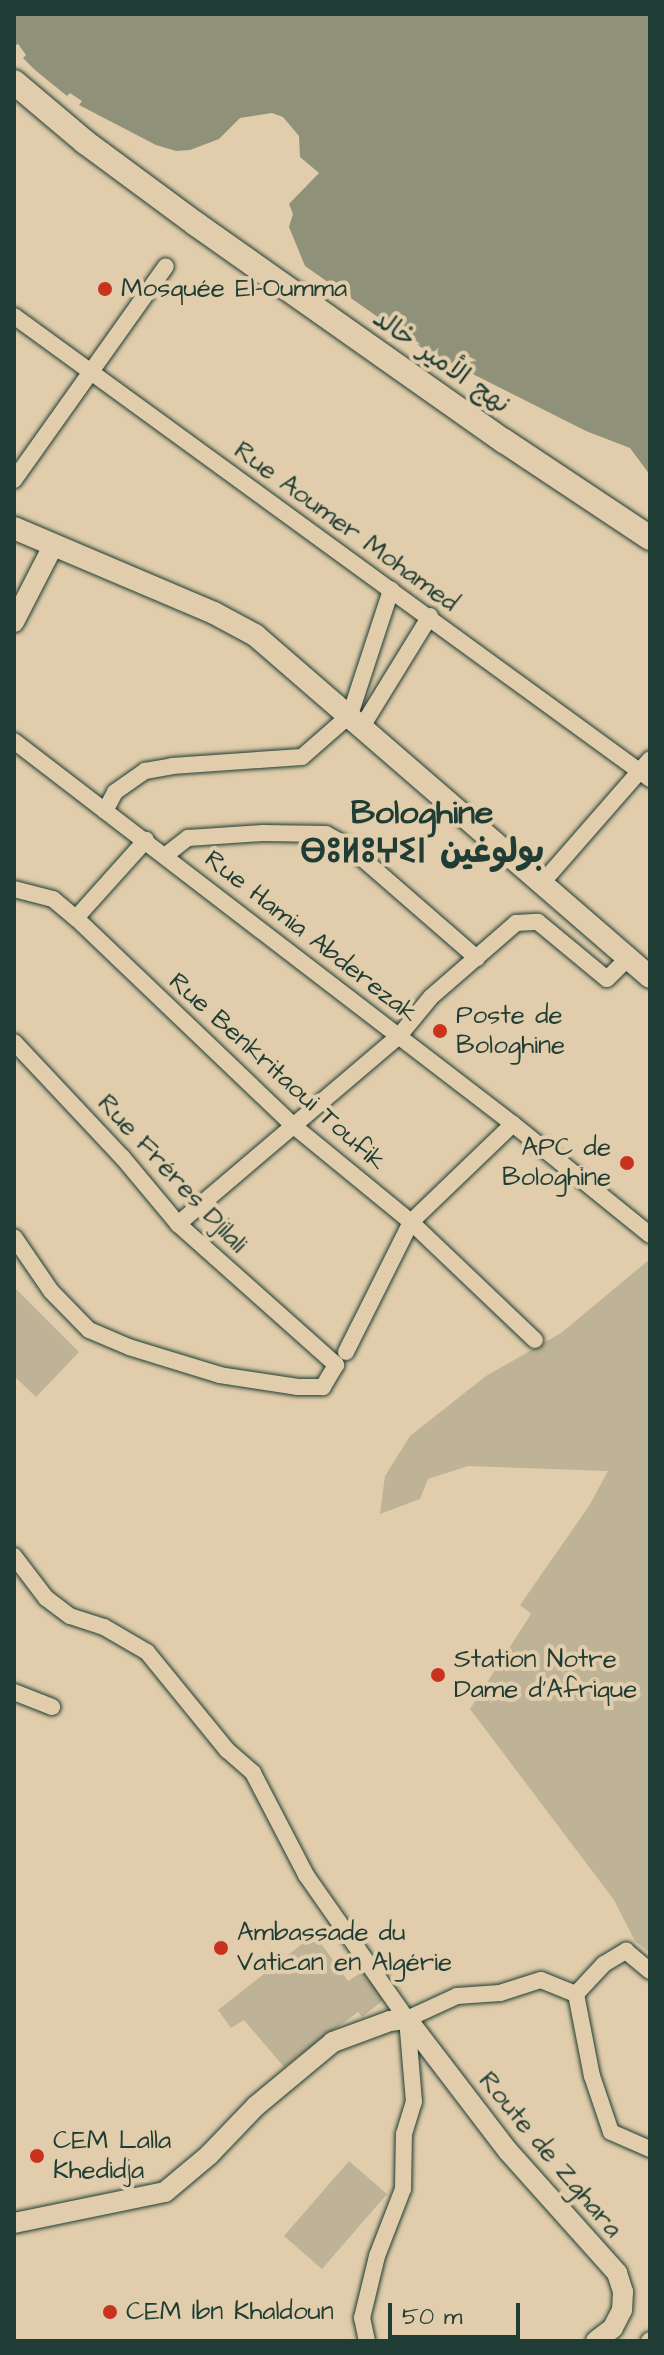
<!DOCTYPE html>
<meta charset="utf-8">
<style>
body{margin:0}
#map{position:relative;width:664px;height:2355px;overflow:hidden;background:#e1cdab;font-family:"Architects Daughter","Playpen Sans Arabic","Noto Sans Tifinagh",sans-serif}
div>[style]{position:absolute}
.green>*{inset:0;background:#beb396}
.water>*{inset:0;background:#8f9179}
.roads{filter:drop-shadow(0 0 2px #1f3d34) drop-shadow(0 0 2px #1f3d34)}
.minor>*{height:16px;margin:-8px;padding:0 8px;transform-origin:8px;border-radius:8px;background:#e1cdab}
.tertiary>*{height:20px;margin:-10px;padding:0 10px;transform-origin:10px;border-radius:10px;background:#e1cdab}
.secondary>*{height:22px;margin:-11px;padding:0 11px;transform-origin:11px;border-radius:11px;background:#e1cdab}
.primary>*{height:24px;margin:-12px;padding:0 12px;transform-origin:12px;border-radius:12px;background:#e1cdab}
.dots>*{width:22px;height:22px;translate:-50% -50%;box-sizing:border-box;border:4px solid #e1cdab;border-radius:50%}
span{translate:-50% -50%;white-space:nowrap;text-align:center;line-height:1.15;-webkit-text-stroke:8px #e1cdab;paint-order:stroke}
.poi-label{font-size:26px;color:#1f3d34}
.left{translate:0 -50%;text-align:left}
.right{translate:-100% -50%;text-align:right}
.street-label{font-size:26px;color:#1f3d34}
.district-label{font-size:34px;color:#1f3d34;font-weight:700}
.frame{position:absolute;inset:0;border:16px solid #1f3d34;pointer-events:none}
.scale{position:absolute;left:388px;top:2303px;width:132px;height:36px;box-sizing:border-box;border:4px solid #1f3d34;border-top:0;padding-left:10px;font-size:24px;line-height:28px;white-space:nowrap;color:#1f3d34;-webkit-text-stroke:6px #e1cdab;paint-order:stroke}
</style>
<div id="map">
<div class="green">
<div style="clip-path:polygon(650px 1259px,650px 1953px,635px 1941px,614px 1900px,470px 1709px,531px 1614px,520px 1605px,589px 1506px,608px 1471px,468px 1466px,428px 1479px,420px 1499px,380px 1514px,385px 1476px,410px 1436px,486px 1376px,561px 1333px)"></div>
<div style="clip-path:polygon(14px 1287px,79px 1352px,36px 1397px,14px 1376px)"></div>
<div style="clip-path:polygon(330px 1922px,337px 1931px,320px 1942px,348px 1981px,365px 1970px,386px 1998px,362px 2017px,358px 2012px,284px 2067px,244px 2020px,231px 2028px,218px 2010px)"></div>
<div style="clip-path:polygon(349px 2161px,387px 2194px,322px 2269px,284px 2236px)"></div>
</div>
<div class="water">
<div style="clip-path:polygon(14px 14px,650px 14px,650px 475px,630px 448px,586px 431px,425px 350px,305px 266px,289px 227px,293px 214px,289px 204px,319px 173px,300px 157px,299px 136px,283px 117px,272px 113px,240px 118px,219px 139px,190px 150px,176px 151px,156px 145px,79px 105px,82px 101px,70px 93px,67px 96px,35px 70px,23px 58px,26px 55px,18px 44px,14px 46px)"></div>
</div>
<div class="roads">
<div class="minor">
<div style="left:14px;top:316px;width:787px;rotate:36.05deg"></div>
<div style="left:14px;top:480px;width:262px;rotate:-54.6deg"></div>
<div style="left:363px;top:725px;width:128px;rotate:-58.4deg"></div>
<div style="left:14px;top:741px;width:629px;rotate:37.51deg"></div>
<div style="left:513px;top:1124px;width:176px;rotate:39deg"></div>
<div style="left:105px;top:811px;width:21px;rotate:-62deg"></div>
<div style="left:115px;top:792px;width:37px;rotate:-35deg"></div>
<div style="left:145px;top:771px;width:27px;rotate:-10deg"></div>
<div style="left:172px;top:766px;width:130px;rotate:-4deg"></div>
<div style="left:302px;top:757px;width:64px;rotate:-41.2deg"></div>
<div style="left:350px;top:715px;width:132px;rotate:-71.8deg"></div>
<div style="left:166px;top:855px;width:28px;rotate:-38deg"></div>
<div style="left:188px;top:838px;width:75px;rotate:-3.8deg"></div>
<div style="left:263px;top:833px;width:63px;rotate:0.9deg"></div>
<div style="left:326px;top:834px;width:25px;rotate:29deg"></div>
<div style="left:348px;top:846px;width:171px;rotate:41deg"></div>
<div style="left:542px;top:883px;width:164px;rotate:-48.9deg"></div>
<div style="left:14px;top:889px;width:40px;rotate:14.4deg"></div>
<div style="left:53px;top:899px;width:30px;rotate:40deg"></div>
<div style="left:76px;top:918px;width:303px;rotate:43.7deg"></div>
<div style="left:295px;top:1127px;width:150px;rotate:39.3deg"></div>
<div style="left:411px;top:1222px;width:171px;rotate:43.6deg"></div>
<div style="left:76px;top:918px;width:105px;rotate:-48.1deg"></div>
<div style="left:14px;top:1042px;width:159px;rotate:46.8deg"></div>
<div style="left:123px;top:1158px;width:86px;rotate:50.2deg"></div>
<div style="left:178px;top:1224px;width:212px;rotate:41.7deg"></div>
<div style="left:336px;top:1365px;width:26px;rotate:121deg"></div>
<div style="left:323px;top:1387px;width:25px;rotate:180deg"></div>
<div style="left:298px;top:1387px;width:79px;rotate:-171.3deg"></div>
<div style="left:220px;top:1375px;width:95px;rotate:-162.9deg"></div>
<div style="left:129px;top:1347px;width:43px;rotate:-157deg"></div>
<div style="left:89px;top:1330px;width:54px;rotate:-134.3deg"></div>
<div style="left:51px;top:1291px;width:65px;rotate:-124.4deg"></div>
<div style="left:178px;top:1224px;width:290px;rotate:-40.4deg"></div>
<div style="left:399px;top:1036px;width:50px;rotate:-50.6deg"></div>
<div style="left:431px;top:997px;width:113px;rotate:-41deg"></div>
<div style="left:516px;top:923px;width:22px;rotate:-3deg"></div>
<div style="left:538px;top:922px;width:89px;rotate:39.6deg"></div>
<div style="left:607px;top:979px;width:30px;rotate:-45deg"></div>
<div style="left:346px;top:1352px;width:145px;rotate:-63.4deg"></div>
<div style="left:411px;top:1222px;width:141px;rotate:-43.9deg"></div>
<div style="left:14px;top:1556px;width:53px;rotate:52.7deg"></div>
<div style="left:46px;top:1598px;width:30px;rotate:37deg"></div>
<div style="left:70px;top:1616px;width:36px;rotate:18deg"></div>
<div style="left:104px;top:1627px;width:50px;rotate:30.2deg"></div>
<div style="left:147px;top:1652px;width:127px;rotate:50.8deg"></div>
<div style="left:227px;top:1750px;width:35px;rotate:41deg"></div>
<div style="left:253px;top:1773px;width:115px;rotate:62.5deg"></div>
<div style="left:306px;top:1875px;width:176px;rotate:55deg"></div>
<div style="left:14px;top:1692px;width:41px;rotate:21.5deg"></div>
<div style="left:576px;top:1994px;width:84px;rotate:79deg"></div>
<div style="left:592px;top:2076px;width:59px;rotate:71.3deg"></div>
<div style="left:611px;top:2132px;width:43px;rotate:23.6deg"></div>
<div style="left:407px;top:2019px;width:55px;rotate:-24.7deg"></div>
<div style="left:457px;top:1996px;width:43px;rotate:-4deg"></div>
<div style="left:500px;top:1993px;width:43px;rotate:-17.6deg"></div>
<div style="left:541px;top:1980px;width:38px;rotate:22deg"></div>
<div style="left:576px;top:1994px;width:41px;rotate:-47deg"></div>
<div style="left:604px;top:1964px;width:26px;rotate:-31deg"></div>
<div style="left:626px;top:1951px;width:31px;rotate:40deg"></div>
<div style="left:367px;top:2341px;width:24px;rotate:-102deg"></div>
<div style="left:362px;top:2318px;width:64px;rotate:-76.4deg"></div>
<div style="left:377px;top:2256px;width:72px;rotate:-68.8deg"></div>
<div style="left:403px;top:2189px;width:55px;rotate:-89deg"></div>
<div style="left:404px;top:2134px;width:34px;rotate:-73deg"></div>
<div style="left:414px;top:2102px;width:83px;rotate:-94.8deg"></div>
<div style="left:649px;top:2341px;width:1px;rotate:-45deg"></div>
</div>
<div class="tertiary">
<div style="left:14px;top:622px;width:85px;rotate:-62.8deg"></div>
<div style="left:14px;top:2223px;width:154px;rotate:-11.6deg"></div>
<div style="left:165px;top:2192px;width:57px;rotate:-40.1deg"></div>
<div style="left:209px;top:2155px;width:68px;rotate:-46.2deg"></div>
<div style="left:256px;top:2106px;width:100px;rotate:-39.7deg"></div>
<div style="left:333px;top:2042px;width:61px;rotate:-20.2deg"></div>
<div style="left:390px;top:2021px;width:17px;rotate:-7deg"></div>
<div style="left:407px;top:2019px;width:166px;rotate:52.6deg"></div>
<div style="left:508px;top:2151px;width:164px;rotate:48.2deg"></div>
<div style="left:617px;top:2273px;width:20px;rotate:72deg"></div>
<div style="left:623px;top:2292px;width:18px;rotate:93deg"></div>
<div style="left:622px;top:2310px;width:20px;rotate:117deg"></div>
<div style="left:613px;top:2328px;width:21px;rotate:143deg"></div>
</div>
<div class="secondary">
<div style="left:14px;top:528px;width:217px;rotate:23deg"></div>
<div style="left:214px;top:613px;width:47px;rotate:28.2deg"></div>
<div style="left:255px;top:635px;width:522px;rotate:40.89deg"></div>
</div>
<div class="primary">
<div style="left:14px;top:82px;width:93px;rotate:40.2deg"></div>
<div style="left:85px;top:142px;width:138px;rotate:36.5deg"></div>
<div style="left:196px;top:224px;width:377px;rotate:35.2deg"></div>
<div style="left:504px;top:441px;width:175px;rotate:33.6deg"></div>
</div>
</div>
<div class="dots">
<div style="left:105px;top:289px;background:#c8321e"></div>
<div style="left:440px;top:1031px;background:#c8321e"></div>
<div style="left:627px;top:1163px;background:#c8321e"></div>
<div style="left:438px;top:1675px;background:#c8321e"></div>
<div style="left:221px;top:1948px;background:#c8321e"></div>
<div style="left:37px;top:2156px;background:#c8321e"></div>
<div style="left:110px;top:2312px;background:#c8321e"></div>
</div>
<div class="poi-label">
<span class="left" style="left:121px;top:289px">Mosquée El-Oumma</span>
<span class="left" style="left:456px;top:1031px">Poste de<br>Bologhine</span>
<span class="right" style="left:611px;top:1163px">APC de<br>Bologhine</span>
<span class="left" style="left:454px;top:1675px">Station Notre<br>Dame d'Afrique</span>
<span class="left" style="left:237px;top:1948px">Ambassade du<br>Vatican en Algérie</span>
<span class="left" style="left:53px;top:2156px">CEM Lalla<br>Khedidja</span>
<span class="left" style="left:126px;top:2312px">CEM Ibn Khaldoun</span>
</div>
<div class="street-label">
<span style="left:441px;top:362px;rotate:35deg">نهج الأمير خالد</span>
<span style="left:346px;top:527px;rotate:36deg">Rue Aoumer Mohamed</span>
<span style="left:311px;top:937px;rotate:38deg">Rue Hamia Abderezak</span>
<span style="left:277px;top:1072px;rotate:42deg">Rue Benkritaoui Toufik</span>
<span style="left:172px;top:1174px;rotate:47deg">Rue Fréres Djilali</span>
<span style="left:550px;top:2155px;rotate:50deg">Route de Zghara</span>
</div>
<div class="district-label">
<span style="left:422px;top:833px">Bologhine<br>ⴱⵓⵍⵓⵖⵉⵏ بولوغين</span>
</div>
<div class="frame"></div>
<div class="scale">50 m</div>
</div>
